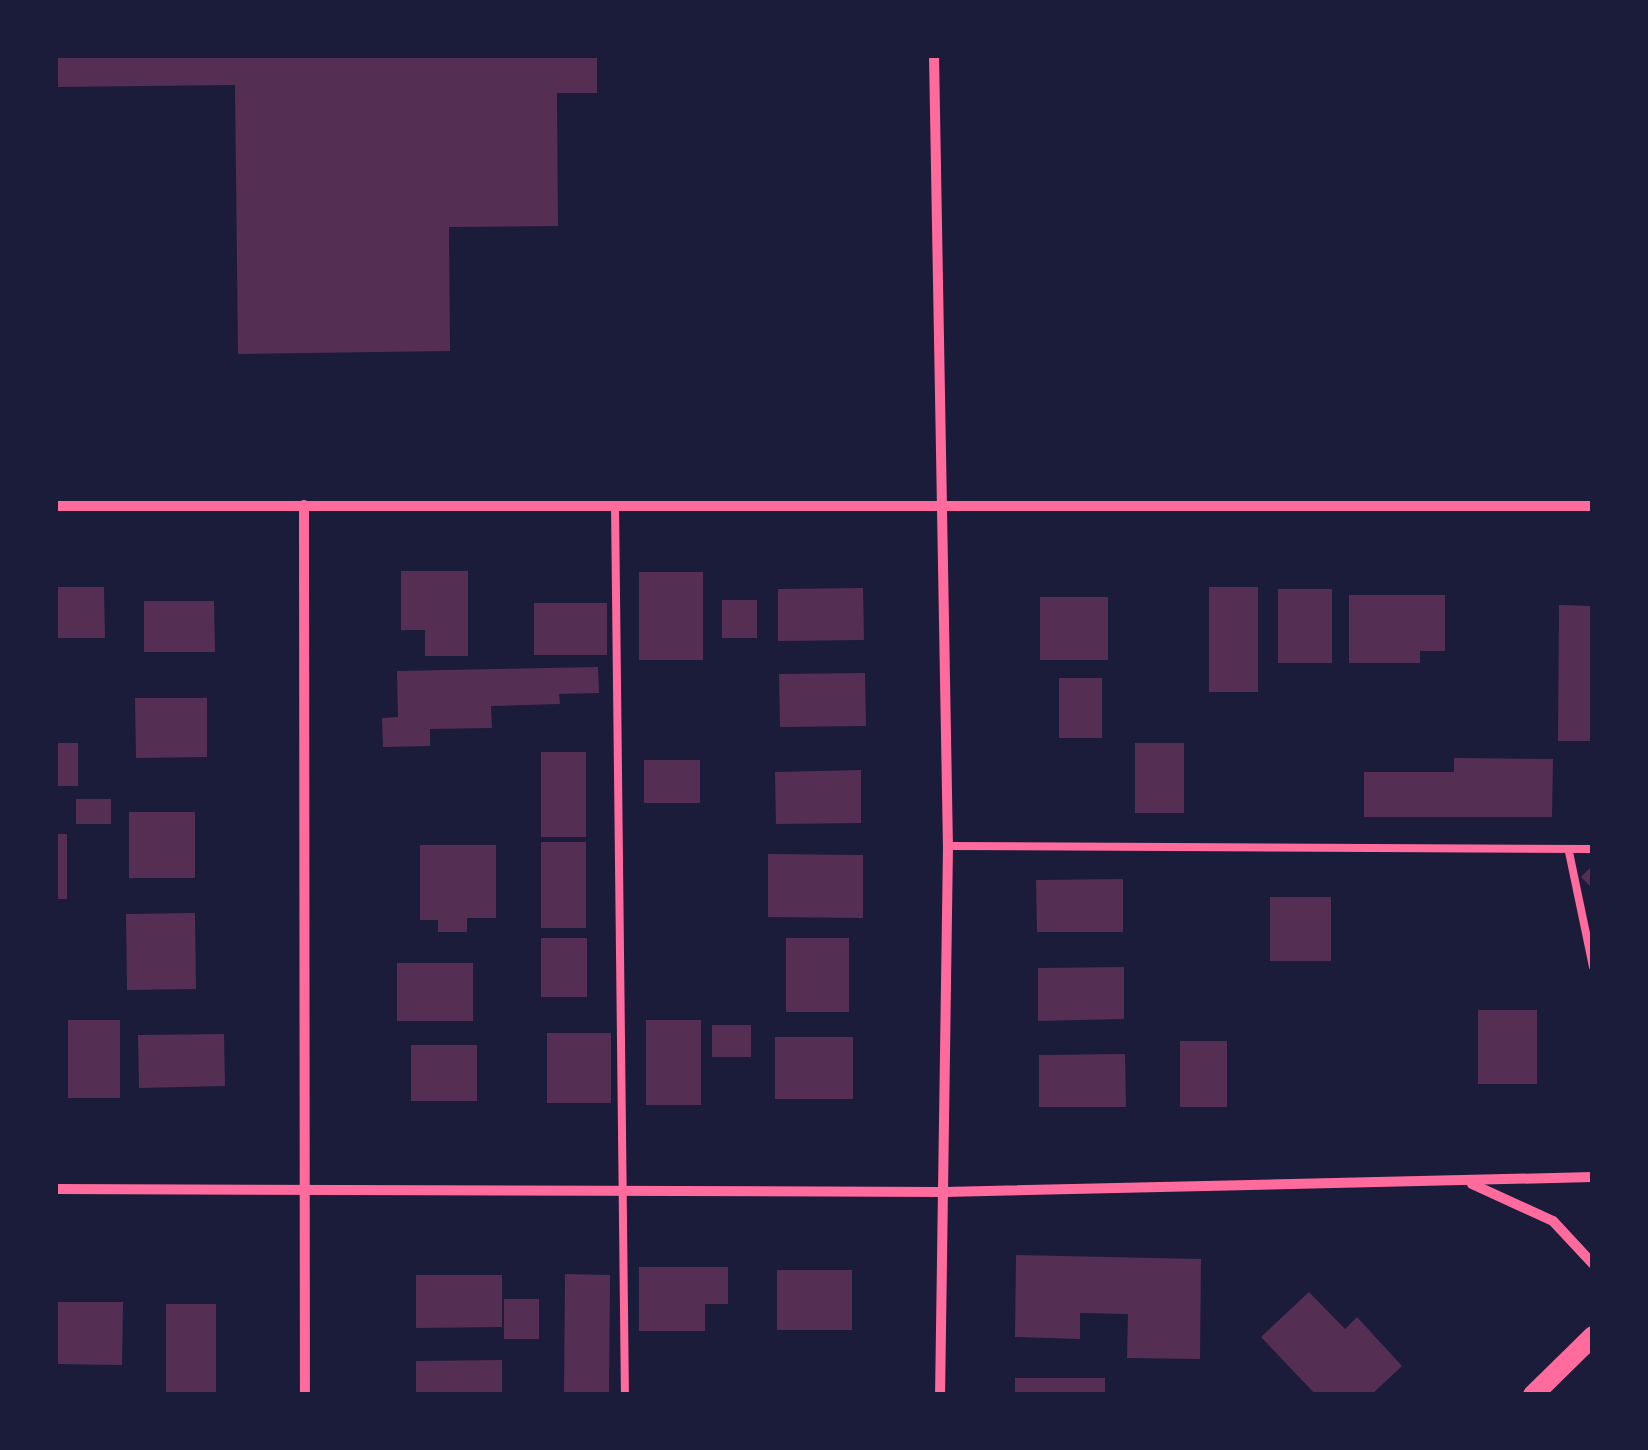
<!DOCTYPE html>
<style>
body{margin:0}
#map{position:relative;width:1648px;height:1450px;overflow:hidden;background:#1b1b3a;font-family:"Varela Round",sans-serif}
div>[style]{position:absolute}
.building>*{inset:0;background:#542f53}
.service>*{height:8px;margin:-4px;padding:0 4px;transform-origin:4px;border-radius:4px;background:#ff6b9d}
.minor>*{height:10px;margin:-5px;padding:0 5px;transform-origin:5px;border-radius:5px;background:#ff6b9d}
.secondary>*{height:20px;margin:-10px;padding:0 10px;transform-origin:10px;border-radius:10px;background:#ff6b9d}
span{translate:-50% -50%;white-space:nowrap;text-align:center;line-height:1.15;-webkit-text-stroke:10px #1b1b3a;paint-order:stroke}
.frame{position:absolute;inset:0;border:58px solid #1b1b3a;pointer-events:none}
</style>
<div id="map">
<div class="building">
<div style="clip-path:polygon(55px 55px,597px 55px,597px 93px,557px 93px,558px 226px,449px 227px,450px 351px,238px 354px,235px 85px,55px 87px)"></div>
<div style="clip-path:polygon(401px 571px,468px 571px,468px 656px,425px 656px,425px 630px,401px 630px)"></div>
<div style="clip-path:polygon(639px 572px,703px 572px,703px 660px,639px 660px)"></div>
<div style="clip-path:polygon(55px 587px,104px 587px,105px 638px,55px 638px)"></div>
<div style="clip-path:polygon(1209px 587px,1258px 587px,1258px 692px,1209px 692px)"></div>
<div style="clip-path:polygon(863px 588px,864px 640px,778px 641px,778px 589px)"></div>
<div style="clip-path:polygon(1278px 589px,1332px 589px,1332px 663px,1278px 663px)"></div>
<div style="clip-path:polygon(1349px 595px,1445px 595px,1445px 651px,1420px 651px,1420px 663px,1349px 663px)"></div>
<div style="clip-path:polygon(1040px 597px,1108px 597px,1108px 660px,1040px 660px)"></div>
<div style="clip-path:polygon(722px 600px,757px 600px,757px 638px,722px 638px)"></div>
<div style="clip-path:polygon(144px 601px,214px 601px,215px 652px,144px 652px)"></div>
<div style="clip-path:polygon(534px 603px,607px 603px,607px 655px,534px 655px)"></div>
<div style="clip-path:polygon(1559px 605px,1593px 606px,1593px 741px,1558px 741px)"></div>
<div style="clip-path:polygon(598px 667px,599px 693px,559px 694px,560px 704px,491px 706px,492px 728px,430px 729px,430px 746px,383px 747px,382px 718px,398px 717px,397px 671px)"></div>
<div style="clip-path:polygon(865px 673px,866px 726px,780px 727px,779px 674px)"></div>
<div style="clip-path:polygon(1059px 678px,1102px 678px,1102px 738px,1059px 738px)"></div>
<div style="clip-path:polygon(135px 698px,207px 698px,207px 757px,136px 758px)"></div>
<div style="clip-path:polygon(55px 743px,78px 743px,78px 786px,55px 786px)"></div>
<div style="clip-path:polygon(1135px 743px,1184px 743px,1184px 813px,1135px 813px)"></div>
<div style="clip-path:polygon(541px 752px,586px 752px,586px 837px,541px 837px)"></div>
<div style="clip-path:polygon(1454px 758px,1553px 759px,1552px 817px,1364px 817px,1364px 772px,1454px 772px)"></div>
<div style="clip-path:polygon(644px 760px,700px 760px,700px 803px,644px 803px)"></div>
<div style="clip-path:polygon(861px 770px,861px 823px,776px 824px,775px 772px)"></div>
<div style="clip-path:polygon(76px 799px,111px 799px,111px 824px,76px 824px)"></div>
<div style="clip-path:polygon(129px 812px,195px 812px,195px 878px,129px 878px)"></div>
<div style="clip-path:polygon(55px 834px,67px 834px,67px 899px,55px 899px)"></div>
<div style="clip-path:polygon(541px 842px,586px 842px,586px 928px,541px 928px)"></div>
<div style="clip-path:polygon(420px 845px,496px 845px,496px 918px,467px 918px,467px 932px,438px 932px,438px 920px,420px 920px)"></div>
<div style="clip-path:polygon(768px 854px,863px 855px,863px 918px,768px 917px)"></div>
<div style="clip-path:polygon(1593px 865px,1593px 889px,1581px 877px)"></div>
<div style="clip-path:polygon(1123px 879px,1123px 932px,1037px 932px,1036px 880px)"></div>
<div style="clip-path:polygon(1270px 897px,1331px 897px,1331px 961px,1270px 961px)"></div>
<div style="clip-path:polygon(195px 913px,196px 989px,127px 990px,126px 914px)"></div>
<div style="clip-path:polygon(541px 938px,587px 938px,587px 997px,541px 997px)"></div>
<div style="clip-path:polygon(786px 938px,849px 938px,849px 1012px,786px 1012px)"></div>
<div style="clip-path:polygon(397px 963px,473px 963px,473px 1021px,397px 1021px)"></div>
<div style="clip-path:polygon(1124px 967px,1124px 1019px,1038px 1021px,1038px 968px)"></div>
<div style="clip-path:polygon(1478px 1010px,1537px 1010px,1537px 1084px,1478px 1084px)"></div>
<div style="clip-path:polygon(68px 1020px,120px 1020px,120px 1098px,68px 1098px)"></div>
<div style="clip-path:polygon(646px 1020px,701px 1020px,701px 1105px,646px 1105px)"></div>
<div style="clip-path:polygon(712px 1025px,751px 1025px,751px 1057px,712px 1057px)"></div>
<div style="clip-path:polygon(547px 1033px,611px 1033px,611px 1103px,547px 1103px)"></div>
<div style="clip-path:polygon(224px 1034px,225px 1086px,139px 1088px,138px 1035px)"></div>
<div style="clip-path:polygon(775px 1037px,853px 1037px,853px 1099px,775px 1099px)"></div>
<div style="clip-path:polygon(1180px 1041px,1227px 1041px,1227px 1107px,1180px 1107px)"></div>
<div style="clip-path:polygon(411px 1045px,477px 1045px,477px 1101px,411px 1101px)"></div>
<div style="clip-path:polygon(1125px 1054px,1126px 1107px,1039px 1107px,1039px 1055px)"></div>
<div style="clip-path:polygon(1016px 1255px,1201px 1259px,1200px 1359px,1127px 1358px,1128px 1314px,1080px 1313px,1080px 1339px,1015px 1337px)"></div>
<div style="clip-path:polygon(639px 1267px,728px 1267px,728px 1304px,705px 1304px,705px 1331px,639px 1331px)"></div>
<div style="clip-path:polygon(777px 1270px,852px 1270px,852px 1330px,777px 1330px)"></div>
<div style="clip-path:polygon(565px 1274px,610px 1275px,609px 1395px,564px 1395px)"></div>
<div style="clip-path:polygon(416px 1275px,502px 1275px,502px 1327px,416px 1328px)"></div>
<div style="clip-path:polygon(1309px 1292px,1345px 1329px,1357px 1317px,1402px 1366px,1371px 1395px,1316px 1395px,1261px 1337px)"></div>
<div style="clip-path:polygon(504px 1299px,539px 1299px,539px 1339px,504px 1339px)"></div>
<div style="clip-path:polygon(55px 1302px,123px 1302px,122px 1365px,55px 1364px)"></div>
<div style="clip-path:polygon(166px 1304px,216px 1304px,216px 1395px,166px 1395px)"></div>
<div style="clip-path:polygon(502px 1360px,502px 1395px,416px 1395px,416px 1361px)"></div>
<div style="clip-path:polygon(1015px 1378px,1105px 1378px,1105px 1395px,1015px 1395px)"></div>
</div>
<div class="service">
<div style="left:615px;top:505px;width:890px;rotate:89.36deg"></div>
<div style="left:948px;top:846px;width:645px;rotate:0.27deg"></div>
<div style="left:1569px;top:852px;width:117px;rotate:78.2deg"></div>
</div>
<div class="minor">
<div style="left:934px;top:55px;width:791px;rotate:88.99deg"></div>
<div style="left:948px;top:846px;width:549px;rotate:90.83deg"></div>
<div style="left:304px;top:505px;width:890px;rotate:89.94deg"></div>
<div style="left:55px;top:506px;width:1538px"></div>
<div style="left:1472px;top:1184px;width:89px;rotate:24.6deg"></div>
<div style="left:1553px;top:1221px;width:59px;rotate:47.1deg"></div>
<div style="left:55px;top:1189px;width:889px;rotate:0.19deg"></div>
<div style="left:944px;top:1192px;width:649px;rotate:-1.32deg"></div>
</div>
<div class="secondary">
<div style="left:1533px;top:1395px;width:84px;rotate:-44.5deg"></div>
</div>
<div class="frame"></div>
</div>
